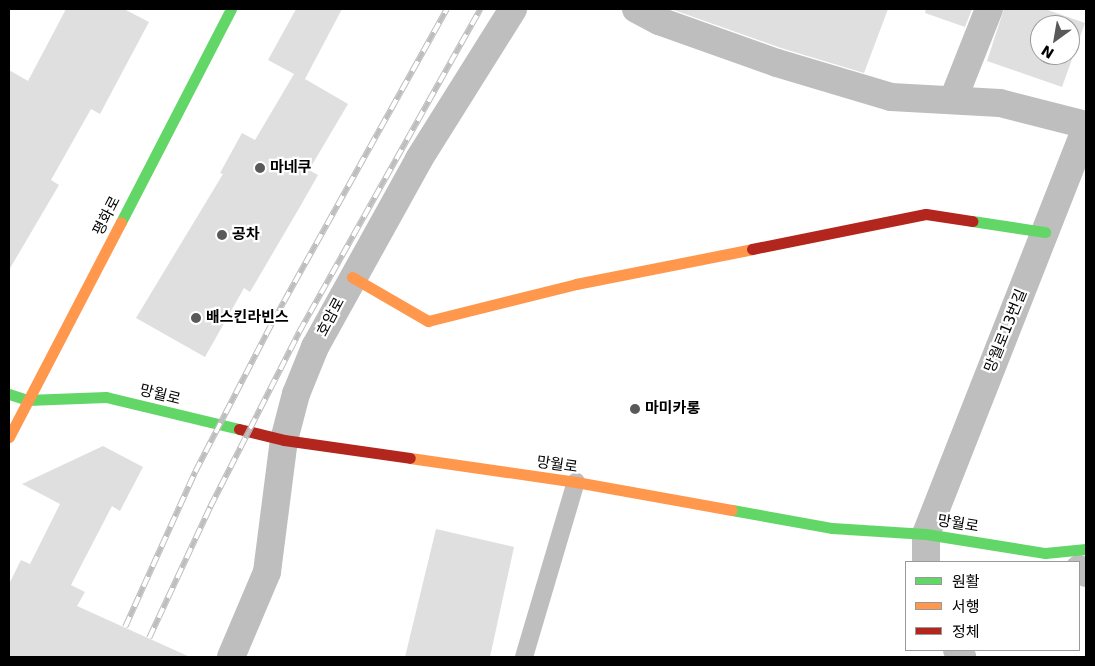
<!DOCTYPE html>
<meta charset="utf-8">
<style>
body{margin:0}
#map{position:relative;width:1095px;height:666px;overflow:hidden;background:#fff;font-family:"DejaVu Sans","Noto Sans KR",sans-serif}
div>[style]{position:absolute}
.building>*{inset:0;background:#dfdfdf}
.lane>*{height:18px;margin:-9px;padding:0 9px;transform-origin:9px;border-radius:9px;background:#bebebe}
.street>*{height:28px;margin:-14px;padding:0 14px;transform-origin:14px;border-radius:14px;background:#bebebe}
.fast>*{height:11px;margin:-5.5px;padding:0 5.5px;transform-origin:5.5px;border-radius:5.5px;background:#63d668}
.slow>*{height:11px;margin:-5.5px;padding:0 5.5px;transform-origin:5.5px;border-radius:5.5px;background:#ff974d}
.jam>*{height:11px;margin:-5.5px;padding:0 5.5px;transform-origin:5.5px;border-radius:5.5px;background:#b3261e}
.rail>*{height:5.5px;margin-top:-2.75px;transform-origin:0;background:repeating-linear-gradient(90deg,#fff 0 11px,#bebebe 0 22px);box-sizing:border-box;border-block:1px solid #bebebe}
.dots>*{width:14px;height:14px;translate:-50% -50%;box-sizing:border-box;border:2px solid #fff;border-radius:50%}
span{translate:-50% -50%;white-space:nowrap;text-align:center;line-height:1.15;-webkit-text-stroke:4.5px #fff;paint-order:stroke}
.poi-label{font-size:15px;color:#000;font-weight:700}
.left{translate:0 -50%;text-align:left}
.street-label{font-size:15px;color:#000}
.frame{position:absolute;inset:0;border:10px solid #000;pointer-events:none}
.legend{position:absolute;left:905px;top:561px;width:175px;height:90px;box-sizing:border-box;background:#fff;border:1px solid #999;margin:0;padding:6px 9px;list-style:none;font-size:15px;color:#000}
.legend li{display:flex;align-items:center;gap:10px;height:25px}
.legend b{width:25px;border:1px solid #999}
.north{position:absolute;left:1030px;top:15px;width:50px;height:50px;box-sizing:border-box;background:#fff;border:1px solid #999;border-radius:50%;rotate:212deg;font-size:14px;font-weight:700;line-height:20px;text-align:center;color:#000}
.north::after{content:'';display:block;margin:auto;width:18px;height:22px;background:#595959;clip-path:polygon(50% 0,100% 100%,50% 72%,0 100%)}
</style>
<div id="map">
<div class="building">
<div style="clip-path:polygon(66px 9px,124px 9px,149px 22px,100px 114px,91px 109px,51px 180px,59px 185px,9px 270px,9px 70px,28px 81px)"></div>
<div style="clip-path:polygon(296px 9px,342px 9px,305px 79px,348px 104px,309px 170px,318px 175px,301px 205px,250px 292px,244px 288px,205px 357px,136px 318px,223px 174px,220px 173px,242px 133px,255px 140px,294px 74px,268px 60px)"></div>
<div style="clip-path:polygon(671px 9px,888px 9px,864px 73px,781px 48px)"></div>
<div style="clip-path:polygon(926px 9px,972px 9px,965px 27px,925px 13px)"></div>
<div style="clip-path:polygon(evenodd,1004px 9px,1045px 9px,1085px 23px,1062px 87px,987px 61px,1004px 9px,1040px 25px,1070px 25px,1070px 55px,1040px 55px,1040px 25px)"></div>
<div style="clip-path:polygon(103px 446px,143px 467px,120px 511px,112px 506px,71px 585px,85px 592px,77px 606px,190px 657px,9px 657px,9px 584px,21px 560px,30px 564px,60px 504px,22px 484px)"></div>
<div style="clip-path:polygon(436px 529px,514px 547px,490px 657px,405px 657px)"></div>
</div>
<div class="lane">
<div style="left:524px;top:657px;width:183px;rotate:-73.5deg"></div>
</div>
<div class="street">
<div style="left:636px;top:9px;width:26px;rotate:28deg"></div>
<div style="left:659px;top:21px;width:125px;rotate:19.6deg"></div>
<div style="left:777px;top:63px;width:119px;rotate:16.6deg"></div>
<div style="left:891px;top:97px;width:109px;rotate:3.2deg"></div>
<div style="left:1000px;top:103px;width:89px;rotate:14.3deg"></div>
<div style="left:953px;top:100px;width:98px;rotate:-68.4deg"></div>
<div style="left:926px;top:562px;width:28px;rotate:-90deg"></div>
<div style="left:926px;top:534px;width:437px;rotate:-68.5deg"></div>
<div style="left:1079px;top:569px;width:8px;rotate:30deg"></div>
<div style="left:957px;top:650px;width:9px;rotate:54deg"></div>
<div style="left:231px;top:657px;width:92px;rotate:-67deg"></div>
<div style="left:267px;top:572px;width:133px;rotate:-82.7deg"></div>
<div style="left:284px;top:440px;width:48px;rotate:-75.4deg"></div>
<div style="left:296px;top:394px;width:51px;rotate:-68deg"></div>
<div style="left:315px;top:347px;width:215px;rotate:-61deg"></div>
<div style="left:419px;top:159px;width:177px;rotate:-57.9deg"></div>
</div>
<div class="fast">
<div style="left:972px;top:221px;width:74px;rotate:8.6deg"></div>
<div style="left:121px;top:222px;width:240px;rotate:-62.7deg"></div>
<div style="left:9px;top:394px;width:19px;rotate:18deg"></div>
<div style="left:27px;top:400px;width:79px;rotate:-2.2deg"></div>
<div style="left:106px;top:397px;width:137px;rotate:13.5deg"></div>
<div style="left:732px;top:510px;width:102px;rotate:10.2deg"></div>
<div style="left:832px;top:528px;width:94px;rotate:3.7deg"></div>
<div style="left:926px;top:534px;width:121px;rotate:9.1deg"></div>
<div style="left:1045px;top:553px;width:41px;rotate:-5.6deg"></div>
</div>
<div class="slow">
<div style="left:352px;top:277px;width:88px;rotate:30.1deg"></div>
<div style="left:428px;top:321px;width:153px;rotate:-14deg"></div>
<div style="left:576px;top:284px;width:179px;rotate:-11.2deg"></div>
<div style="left:9px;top:437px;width:242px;rotate:-62.5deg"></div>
<div style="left:410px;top:458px;width:168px;rotate:8.2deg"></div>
<div style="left:576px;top:482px;width:158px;rotate:10.2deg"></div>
</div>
<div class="jam">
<div style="left:752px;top:249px;width:177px;rotate:-11.4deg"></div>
<div style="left:926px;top:214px;width:47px;rotate:8.7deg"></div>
<div style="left:239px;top:429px;width:46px;rotate:13.7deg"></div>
<div style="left:284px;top:440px;width:127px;rotate:8.1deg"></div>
</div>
<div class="rail">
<div style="left:125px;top:627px;width:170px;rotate:-65.7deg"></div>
<div style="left:195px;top:472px;width:170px;rotate:-62.7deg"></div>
<div style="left:273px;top:321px;width:357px;rotate:-60.9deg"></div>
<div style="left:149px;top:638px;width:145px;rotate:-65deg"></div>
<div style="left:210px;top:507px;width:196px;rotate:-63deg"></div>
<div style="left:299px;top:332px;width:370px;rotate:-60.7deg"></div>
</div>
<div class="dots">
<div style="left:260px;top:168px;background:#595959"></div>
<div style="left:222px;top:235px;background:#595959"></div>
<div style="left:196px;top:318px;background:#595959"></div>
<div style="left:635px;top:409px;background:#595959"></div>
</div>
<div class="poi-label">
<span class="left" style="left:270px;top:168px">마네쿠</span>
<span class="left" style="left:232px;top:235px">공차</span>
<span class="left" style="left:206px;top:318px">배스킨라빈스</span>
<span class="left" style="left:645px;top:409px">마미카롱</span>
</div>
<div class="street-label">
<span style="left:107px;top:216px;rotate:-63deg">평화로</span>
<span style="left:331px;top:317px;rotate:-62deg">호암로</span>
<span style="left:1006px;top:331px;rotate:-68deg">망월로13번길</span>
<span style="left:160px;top:395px;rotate:14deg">망월로</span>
<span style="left:557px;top:465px;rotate:8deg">망월로</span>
<span style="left:958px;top:524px;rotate:9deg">망월로</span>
</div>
<div class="frame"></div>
<ul class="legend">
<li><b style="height:6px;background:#63d668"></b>원활</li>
<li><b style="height:6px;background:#ff974d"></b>서행</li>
<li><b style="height:6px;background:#b3261e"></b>정체</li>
</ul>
<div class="north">N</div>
</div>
